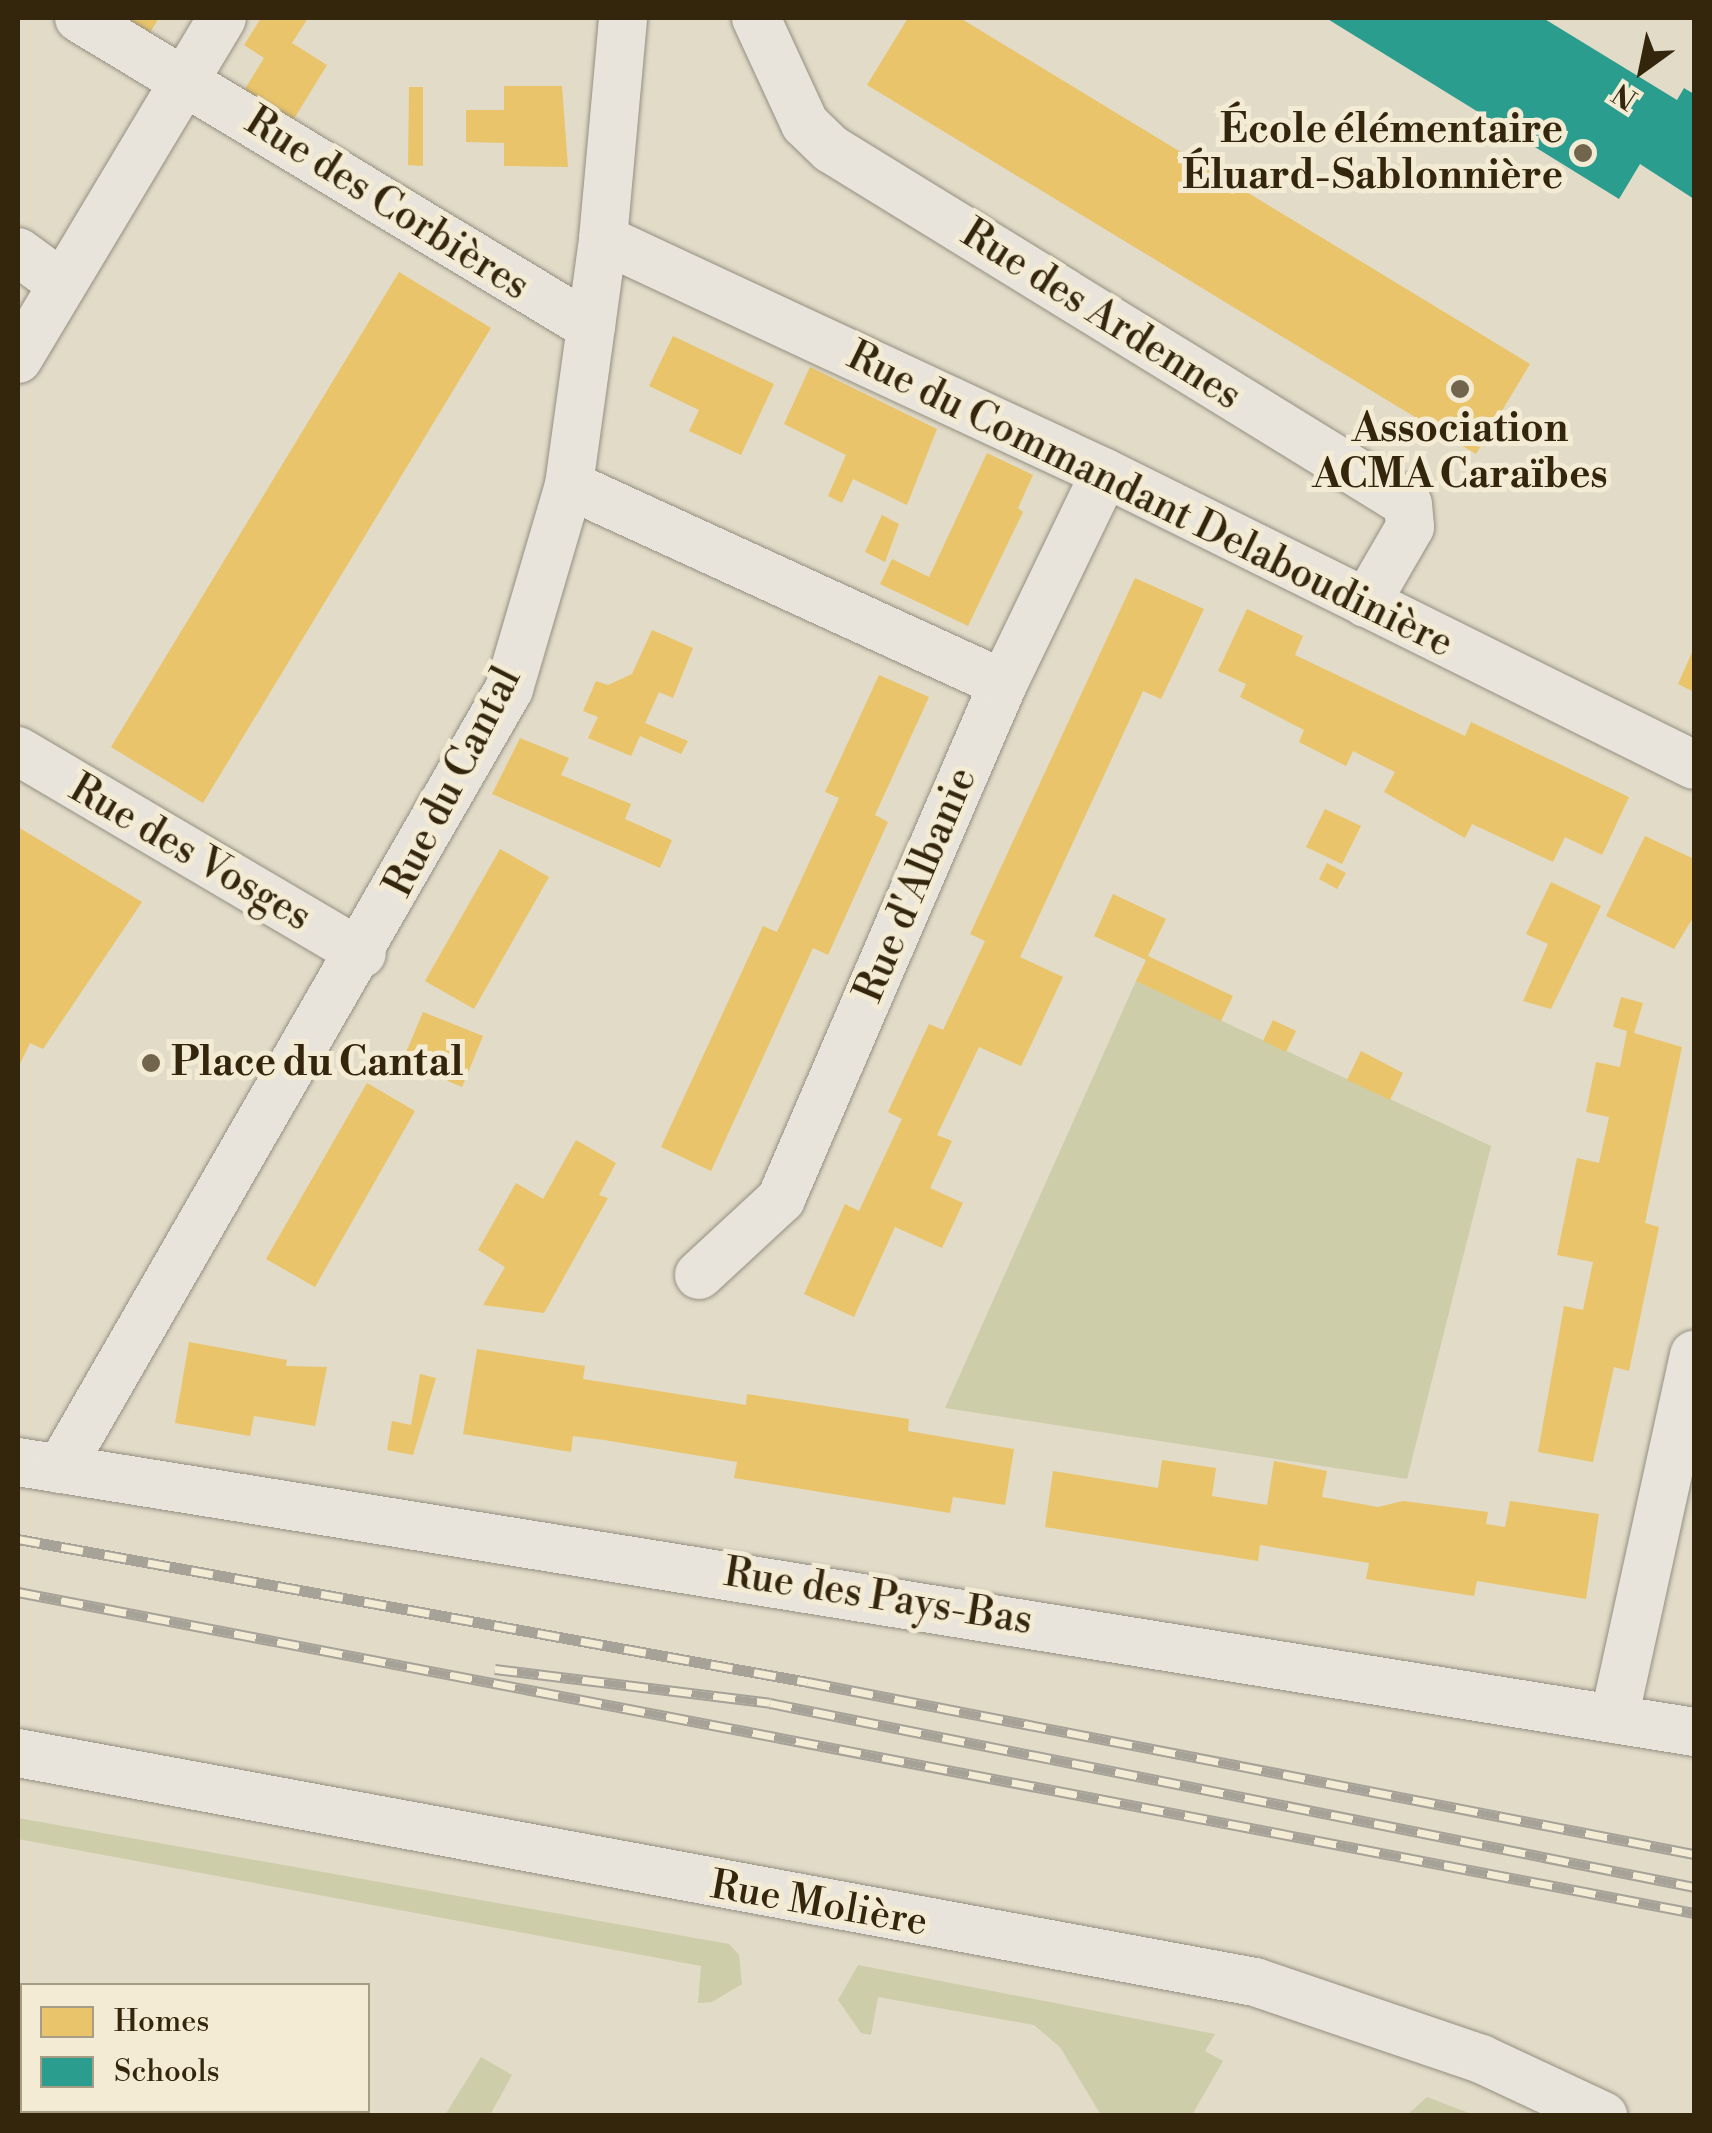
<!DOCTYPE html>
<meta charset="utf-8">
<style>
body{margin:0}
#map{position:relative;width:1712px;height:2133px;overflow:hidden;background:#e2dbc8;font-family:"Libre Bodoni",serif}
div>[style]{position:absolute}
.green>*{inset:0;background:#cdcda9}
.homes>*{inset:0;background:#e9c46a}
.schools>*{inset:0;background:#2a9d8f}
.roads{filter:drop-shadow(0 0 2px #948f80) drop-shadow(0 0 2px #948f80)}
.minor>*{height:48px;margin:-24px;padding:0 24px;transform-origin:24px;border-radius:24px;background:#e8e4db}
.rail>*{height:11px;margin-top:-5.5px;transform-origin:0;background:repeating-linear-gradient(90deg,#f3ebd4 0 22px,#a6a298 0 44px);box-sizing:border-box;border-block:2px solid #a6a298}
.dots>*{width:28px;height:28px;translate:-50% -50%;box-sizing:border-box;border:5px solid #f3ebd4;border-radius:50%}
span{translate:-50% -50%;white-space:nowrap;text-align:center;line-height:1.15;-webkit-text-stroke:10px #f3ebd4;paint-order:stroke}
.poi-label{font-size:40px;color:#34250d;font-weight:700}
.right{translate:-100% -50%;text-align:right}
.left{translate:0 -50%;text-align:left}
.street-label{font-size:40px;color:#34250d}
.frame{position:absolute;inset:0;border:20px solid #34250d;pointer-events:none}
.legend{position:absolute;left:20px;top:1983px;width:350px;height:130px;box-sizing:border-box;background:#f3ebd4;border:2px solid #a79c84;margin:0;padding:12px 18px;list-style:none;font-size:30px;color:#34250d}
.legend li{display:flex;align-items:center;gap:20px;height:50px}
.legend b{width:50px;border:2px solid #a79c84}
.north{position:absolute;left:1592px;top:20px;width:100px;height:100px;-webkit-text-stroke:8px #f3ebd4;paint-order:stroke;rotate:213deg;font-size:28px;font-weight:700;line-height:40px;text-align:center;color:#34250d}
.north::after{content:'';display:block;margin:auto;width:35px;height:45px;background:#34250d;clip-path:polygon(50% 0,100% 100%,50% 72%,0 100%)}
</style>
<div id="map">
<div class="green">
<div style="clip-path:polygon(1136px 981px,1491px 1146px,1407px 1479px,945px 1408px)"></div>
<div style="clip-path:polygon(18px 1818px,729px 1944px,739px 1955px,742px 1984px,712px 2002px,698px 2003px,701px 1966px,18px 1839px)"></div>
<div style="clip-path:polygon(858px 1965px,1215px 2034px,1205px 2051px,1223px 2061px,1192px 2115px,1101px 2115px,1060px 2047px,1034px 2025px,878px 1997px,871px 2035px,861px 2033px,838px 2000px)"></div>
<div style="clip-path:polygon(481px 2057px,512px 2075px,490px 2115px,445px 2115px)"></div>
<div style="clip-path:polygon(1427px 2097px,1474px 2115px,1407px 2115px)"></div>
</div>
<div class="homes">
<div style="clip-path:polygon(122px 18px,159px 18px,149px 34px)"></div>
<div style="clip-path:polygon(261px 18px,308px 18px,292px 43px,327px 65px,292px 122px,243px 92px,264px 58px,244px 45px)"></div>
<div style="clip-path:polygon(908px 18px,960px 18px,1530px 364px,1476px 454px,867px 85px)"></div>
<div style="clip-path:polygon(504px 86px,562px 86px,568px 167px,504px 166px,504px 143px,466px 142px,466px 110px,504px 110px)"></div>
<div style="clip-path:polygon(409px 87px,423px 87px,423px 166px,408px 165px)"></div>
<div style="clip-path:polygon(399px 272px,491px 328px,203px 803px,111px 747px)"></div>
<div style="clip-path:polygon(673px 336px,774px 384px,741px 455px,689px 431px,699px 410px,649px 386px)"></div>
<div style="clip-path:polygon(810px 367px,937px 429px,907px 505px,853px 479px,842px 503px,828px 496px,846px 455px,784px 424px)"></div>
<div style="clip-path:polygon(987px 453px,1033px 475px,1018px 508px,1023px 512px,968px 626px,880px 584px,892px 559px,929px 577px)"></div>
<div style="clip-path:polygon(882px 515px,899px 524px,885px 562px,865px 552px)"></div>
<div style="clip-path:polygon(1135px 578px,1204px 609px,1161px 699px,1143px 691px,1020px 957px,1063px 977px,1021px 1066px,979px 1047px,937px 1135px,952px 1141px,930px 1188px,963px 1203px,942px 1248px,895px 1227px,854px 1317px,804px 1294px,845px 1204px,859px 1211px,902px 1119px,888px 1112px,929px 1024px,943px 1030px,985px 941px,970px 934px)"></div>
<div style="clip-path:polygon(1247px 609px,1303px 636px,1295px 655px,1465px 736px,1471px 722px,1629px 797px,1602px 855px,1565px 837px,1553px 862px,1472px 824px,1465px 838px,1384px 792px,1395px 772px,1353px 751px,1346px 766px,1299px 742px,1304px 730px,1240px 697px,1246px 684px,1218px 671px)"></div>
<div style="clip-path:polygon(652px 630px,693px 648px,673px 698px,659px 692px,645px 723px,688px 741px,681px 754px,640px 736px,631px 756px,588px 738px,598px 717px,583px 711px,596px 681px,608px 685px,632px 674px)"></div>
<div style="clip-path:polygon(1694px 648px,1694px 692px,1678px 684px)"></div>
<div style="clip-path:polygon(879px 675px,929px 697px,875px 815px,888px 822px,828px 955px,813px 948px,711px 1171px,661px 1147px,763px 926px,777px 932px,839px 798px,825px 792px)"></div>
<div style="clip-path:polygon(520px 738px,569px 758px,561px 775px,631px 804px,625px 819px,672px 840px,660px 868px,492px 794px)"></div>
<div style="clip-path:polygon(1325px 809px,1361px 826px,1342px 864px,1306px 847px)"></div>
<div style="clip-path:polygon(18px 827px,142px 902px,43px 1049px,30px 1043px,18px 1068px)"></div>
<div style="clip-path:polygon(1645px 836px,1694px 859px,1694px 916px,1674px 949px,1606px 916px)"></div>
<div style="clip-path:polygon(500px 849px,549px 877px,474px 1009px,425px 981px)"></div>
<div style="clip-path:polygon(1327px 863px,1346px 873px,1337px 889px,1319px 879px)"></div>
<div style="clip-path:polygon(1551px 882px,1601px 906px,1551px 1009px,1523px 1001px,1548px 944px,1526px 934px)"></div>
<div style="clip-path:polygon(1113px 894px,1166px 919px,1148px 956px,1233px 996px,1221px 1021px,1136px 981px,1146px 960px,1094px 936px)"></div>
<div style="clip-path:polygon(1621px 997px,1643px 1003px,1634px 1033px,1682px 1047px,1645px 1223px,1659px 1227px,1629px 1371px,1614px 1367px,1593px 1462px,1538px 1452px,1564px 1306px,1583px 1310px,1593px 1262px,1557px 1255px,1577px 1158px,1599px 1163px,1609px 1117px,1586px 1112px,1596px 1062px,1620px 1067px,1627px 1031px,1613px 1027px)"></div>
<div style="clip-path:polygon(423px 1012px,483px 1036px,462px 1087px,402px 1062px)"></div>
<div style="clip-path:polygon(1273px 1020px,1296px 1031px,1286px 1052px,1263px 1041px)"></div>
<div style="clip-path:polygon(1361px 1051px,1403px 1073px,1390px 1100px,1347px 1080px)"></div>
<div style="clip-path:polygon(367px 1083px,415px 1111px,315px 1287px,266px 1259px)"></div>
<div style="clip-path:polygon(576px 1140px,616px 1163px,599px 1195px,608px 1198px,544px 1313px,483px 1305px,505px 1267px,478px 1250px,516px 1183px,543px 1199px)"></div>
<div style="clip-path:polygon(189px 1342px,287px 1360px,286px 1366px,327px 1367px,315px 1426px,254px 1416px,250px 1436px,175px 1423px)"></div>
<div style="clip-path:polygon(477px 1349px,585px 1366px,583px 1379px,746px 1405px,747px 1394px,909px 1419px,908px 1431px,1014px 1449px,1005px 1505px,953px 1497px,950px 1513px,734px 1478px,737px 1462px,604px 1440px,573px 1436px,571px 1452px,463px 1434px)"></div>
<div style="clip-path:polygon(420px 1374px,436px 1378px,413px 1455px,387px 1450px,392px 1421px,411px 1425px)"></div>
<div style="clip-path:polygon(1162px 1460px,1216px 1468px,1212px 1496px,1267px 1505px,1274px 1461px,1327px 1471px,1322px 1497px,1378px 1507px,1403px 1501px,1488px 1512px,1486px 1524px,1505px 1527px,1510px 1501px,1599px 1514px,1586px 1599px,1477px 1581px,1474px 1596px,1366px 1579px,1369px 1563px,1260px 1545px,1258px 1561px,1045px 1527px,1053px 1471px,1158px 1488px)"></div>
</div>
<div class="schools">
<div style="clip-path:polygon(1326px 18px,1543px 18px,1677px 100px,1684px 88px,1694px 94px,1694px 199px,1640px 164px,1619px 199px)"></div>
</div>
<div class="roads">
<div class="minor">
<div style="left:79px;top:18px;width:598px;rotate:31.11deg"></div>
<div style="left:756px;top:18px;width:117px;rotate:65.2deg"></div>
<div style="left:805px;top:124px;width:36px;rotate:44deg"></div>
<div style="left:831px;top:149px;width:677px;rotate:31.6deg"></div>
<div style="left:1408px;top:504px;width:23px;rotate:85deg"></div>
<div style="left:1410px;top:527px;width:88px;rotate:120.1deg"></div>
<div style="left:603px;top:239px;width:554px;rotate:24.99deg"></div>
<div style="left:1105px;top:473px;width:657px;rotate:26.37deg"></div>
<div style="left:18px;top:252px;width:54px;rotate:36deg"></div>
<div style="left:18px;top:359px;width:397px;rotate:-59.1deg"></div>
<div style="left:569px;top:485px;width:477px;rotate:24.6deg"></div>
<div style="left:18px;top:751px;width:399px;rotate:30.5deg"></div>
<div style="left:699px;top:1275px;width:112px;rotate:-42.8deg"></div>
<div style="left:781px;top:1199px;width:561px;rotate:-66.68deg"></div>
<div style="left:1003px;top:684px;width:234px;rotate:-64.2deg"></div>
<div style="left:18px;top:1462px;width:1698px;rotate:9.15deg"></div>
<div style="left:60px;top:1469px;width:900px;rotate:-60.07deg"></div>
<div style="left:509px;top:689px;width:213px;rotate:-73.6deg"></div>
<div style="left:569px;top:485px;width:248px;rotate:-82.1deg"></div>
<div style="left:603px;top:239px;width:222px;rotate:-84.8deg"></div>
<div style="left:1614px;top:1719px;width:373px;rotate:-77.6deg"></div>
<div style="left:18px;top:1753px;width:1258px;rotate:10.49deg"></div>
<div style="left:1255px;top:1982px;width:239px;rotate:18.8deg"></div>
<div style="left:1481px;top:2059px;width:135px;rotate:25deg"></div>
</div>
</div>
<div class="rail">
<div style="left:18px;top:1539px;width:803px;rotate:10.26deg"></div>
<div style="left:808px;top:1682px;width:903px;rotate:10.99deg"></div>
<div style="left:18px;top:1592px;width:1706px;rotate:10.84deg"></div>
<div style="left:495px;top:1669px;width:277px;rotate:7deg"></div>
<div style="left:770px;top:1703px;width:942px;rotate:11.26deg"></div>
</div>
<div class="dots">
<div style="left:1583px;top:153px;background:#71654e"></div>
<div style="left:1460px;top:389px;background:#71654e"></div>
<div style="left:151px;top:1063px;background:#71654e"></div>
</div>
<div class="poi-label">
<span class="right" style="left:1563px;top:153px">École élémentaire<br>Éluard-Sablonnière</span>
<span style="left:1460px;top:452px">Association<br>ACMA Caraïbes</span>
<span class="left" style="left:171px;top:1063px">Place du Cantal</span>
</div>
<div class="street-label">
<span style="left:387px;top:204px;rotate:32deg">Rue des Corbières</span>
<span style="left:1101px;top:315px;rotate:32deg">Rue des Ardennes</span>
<span style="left:1150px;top:500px;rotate:26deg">Rue du Commandant Delaboudinière</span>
<span style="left:453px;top:782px;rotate:-63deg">Rue du Cantal</span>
<span style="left:190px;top:853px;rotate:30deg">Rue des Vosges</span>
<span style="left:916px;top:885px;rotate:-67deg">Rue d'Albanie</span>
<span style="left:878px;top:1597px;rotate:9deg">Rue des Pays-Bas</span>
<span style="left:819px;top:1904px;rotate:10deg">Rue Molière</span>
</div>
<div class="frame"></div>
<ul class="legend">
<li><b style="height:28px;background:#e9c46a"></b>Homes</li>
<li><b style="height:28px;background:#2a9d8f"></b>Schools</li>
</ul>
<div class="north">N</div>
</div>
